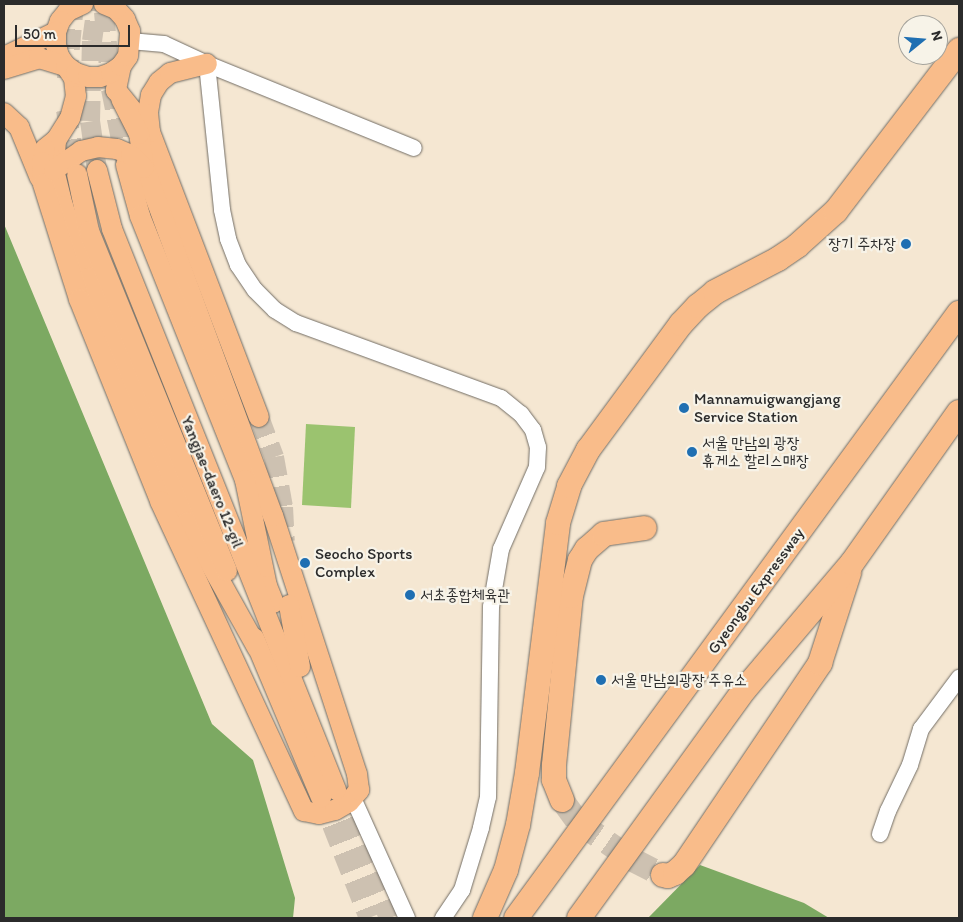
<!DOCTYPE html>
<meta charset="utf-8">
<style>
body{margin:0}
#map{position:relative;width:963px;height:922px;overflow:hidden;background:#f5e7d2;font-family:Itim,"Poor Story",sans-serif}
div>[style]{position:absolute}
.green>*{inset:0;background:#9bc36f}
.forest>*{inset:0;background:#7ca962}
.major-tunnel>*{height:20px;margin-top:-10px;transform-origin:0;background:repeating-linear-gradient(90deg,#cdc1b1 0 20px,transparent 0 30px)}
.highway-tunnel>*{height:24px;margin-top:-12px;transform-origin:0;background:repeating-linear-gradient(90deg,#cdc1b1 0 24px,transparent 0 36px)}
.roads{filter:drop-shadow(0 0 1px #726d65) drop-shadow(0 0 1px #726d65)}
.minor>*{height:16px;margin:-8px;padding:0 8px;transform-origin:8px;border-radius:8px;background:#fff}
.major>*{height:20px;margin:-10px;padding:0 10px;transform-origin:10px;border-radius:10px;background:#f9bc8a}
.highway>*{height:24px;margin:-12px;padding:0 12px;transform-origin:12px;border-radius:12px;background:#f9bc8a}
.dots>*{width:14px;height:14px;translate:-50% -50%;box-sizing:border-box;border:2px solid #f7f3e8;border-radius:50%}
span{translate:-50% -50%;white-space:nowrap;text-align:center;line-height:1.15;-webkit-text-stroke:4.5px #f7f3e8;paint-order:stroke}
.poi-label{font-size:16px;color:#2b2b2b}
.right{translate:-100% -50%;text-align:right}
.left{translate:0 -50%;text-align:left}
.street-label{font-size:16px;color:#2b2b2b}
.frame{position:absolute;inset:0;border:5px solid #2b2b2b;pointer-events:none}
.north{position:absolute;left:898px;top:15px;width:50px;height:50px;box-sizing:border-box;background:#f7f3e8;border:1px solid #a5a39c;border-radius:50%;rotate:73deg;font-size:14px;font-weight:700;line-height:20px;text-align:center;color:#2b2b2b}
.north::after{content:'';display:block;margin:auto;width:18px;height:22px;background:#1f6fb2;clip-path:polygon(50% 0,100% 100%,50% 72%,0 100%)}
.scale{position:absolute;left:15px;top:25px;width:115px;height:22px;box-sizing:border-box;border:2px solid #2b2b2b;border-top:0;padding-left:6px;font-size:15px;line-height:18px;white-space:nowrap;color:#2b2b2b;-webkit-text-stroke:4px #f7f3e8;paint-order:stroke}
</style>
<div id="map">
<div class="green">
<div style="clip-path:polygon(306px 424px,355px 427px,351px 508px,302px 505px)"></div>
</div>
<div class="forest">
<div style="clip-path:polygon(4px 224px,212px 724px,253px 760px,295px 898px,293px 918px,4px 918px)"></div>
<div style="clip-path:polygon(700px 865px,804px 903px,829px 918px,648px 918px)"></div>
</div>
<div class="major-tunnel">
<div style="left:104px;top:12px;width:77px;rotate:84.8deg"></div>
<div style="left:111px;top:89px;width:77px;rotate:78.8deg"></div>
<div style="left:67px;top:79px;width:75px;rotate:-84.7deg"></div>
<div style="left:66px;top:110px;width:61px;rotate:80.5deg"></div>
<div style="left:97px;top:170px;width:49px;rotate:-98.1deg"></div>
<div style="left:90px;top:121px;width:80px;rotate:-88.6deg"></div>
<div style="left:92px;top:41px;width:37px;rotate:-82deg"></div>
<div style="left:259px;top:417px;width:43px;rotate:69.4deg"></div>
<div style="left:274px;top:457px;width:51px;rotate:79.8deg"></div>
<div style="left:283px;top:507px;width:34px;rotate:87deg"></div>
<div style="left:336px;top:791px;width:138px;rotate:67.3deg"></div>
<div style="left:321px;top:797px;width:130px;rotate:68.4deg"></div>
</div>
<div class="highway-tunnel">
<div style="left:562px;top:800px;width:27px;rotate:54deg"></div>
<div style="left:578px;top:822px;width:65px;rotate:34.9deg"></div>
<div style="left:631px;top:859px;width:36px;rotate:27deg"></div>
</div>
<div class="roads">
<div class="minor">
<div style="left:130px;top:41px;width:34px;rotate:5deg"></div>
<div style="left:164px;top:44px;width:47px;rotate:24.9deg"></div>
<div style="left:207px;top:64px;width:223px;rotate:22.1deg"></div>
<div style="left:207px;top:64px;width:147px;rotate:84.1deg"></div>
<div style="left:222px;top:210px;width:30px;rotate:78deg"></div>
<div style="left:228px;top:239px;width:28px;rotate:69deg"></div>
<div style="left:238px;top:265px;width:30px;rotate:56deg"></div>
<div style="left:255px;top:290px;width:28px;rotate:45deg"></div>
<div style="left:275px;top:310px;width:25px;rotate:32deg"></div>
<div style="left:296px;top:323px;width:218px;rotate:20.1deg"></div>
<div style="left:501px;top:398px;width:26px;rotate:39deg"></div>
<div style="left:521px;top:414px;width:20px;rotate:53deg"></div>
<div style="left:533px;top:430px;width:18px;rotate:74deg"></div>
<div style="left:538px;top:447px;width:20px;rotate:93deg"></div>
<div style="left:537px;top:467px;width:90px;rotate:113.7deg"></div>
<div style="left:501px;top:549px;width:59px;rotate:99.8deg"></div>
<div style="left:491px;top:607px;width:190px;rotate:90.9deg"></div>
<div style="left:488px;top:797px;width:32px;rotate:103deg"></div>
<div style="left:481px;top:828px;width:65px;rotate:107deg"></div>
<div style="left:462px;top:890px;width:34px;rotate:124deg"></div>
<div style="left:353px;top:798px;width:132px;rotate:65.8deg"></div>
<div style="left:880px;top:834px;width:24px;rotate:-71deg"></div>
<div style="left:888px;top:811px;width:51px;rotate:-64.4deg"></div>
<div style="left:910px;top:765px;width:38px;rotate:-73deg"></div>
<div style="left:921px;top:729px;width:64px;rotate:-53.3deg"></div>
</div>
<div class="major">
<div style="left:83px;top:4px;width:17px;rotate:155deg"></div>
<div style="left:68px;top:11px;width:13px;rotate:129deg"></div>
<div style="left:60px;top:21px;width:12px;rotate:110deg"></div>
<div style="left:56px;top:32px;width:13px;rotate:90deg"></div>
<div style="left:56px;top:45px;width:11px;rotate:75deg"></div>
<div style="left:59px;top:56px;width:27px;rotate:56deg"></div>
<div style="left:74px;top:78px;width:18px;rotate:84deg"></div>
<div style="left:76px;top:96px;width:23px;rotate:105deg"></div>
<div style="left:70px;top:118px;width:26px;rotate:122deg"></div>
<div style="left:56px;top:140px;width:30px;rotate:94deg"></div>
<div style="left:54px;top:170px;width:37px;rotate:76deg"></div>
<div style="left:63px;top:206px;width:76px;rotate:70.9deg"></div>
<div style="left:88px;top:278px;width:263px;rotate:67.9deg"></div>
<div style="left:187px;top:522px;width:145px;rotate:60.8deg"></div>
<div style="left:4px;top:57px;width:58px;rotate:-25.7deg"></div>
<div style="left:121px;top:66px;width:25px;rotate:102deg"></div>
<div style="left:116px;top:90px;width:54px;rotate:51deg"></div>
<div style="left:150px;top:132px;width:305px;rotate:69.1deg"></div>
<div style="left:4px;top:69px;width:37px;rotate:-17deg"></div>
<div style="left:39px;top:58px;width:28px;rotate:17deg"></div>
<div style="left:66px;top:66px;width:12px;rotate:35deg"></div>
<div style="left:76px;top:73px;width:13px;rotate:18deg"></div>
<div style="left:88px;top:77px;width:12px"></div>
<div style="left:100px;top:77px;width:12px;rotate:-20deg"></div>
<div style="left:111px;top:73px;width:12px;rotate:-35deg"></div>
<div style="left:121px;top:66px;width:12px;rotate:-55deg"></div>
<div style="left:128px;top:56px;width:25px;rotate:-85deg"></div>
<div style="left:130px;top:31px;width:13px;rotate:-113deg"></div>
<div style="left:125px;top:19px;width:13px;rotate:-132deg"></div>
<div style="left:116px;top:9px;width:13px;rotate:-157deg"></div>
<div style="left:4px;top:113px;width:21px;rotate:43deg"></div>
<div style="left:19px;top:127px;width:55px;rotate:67.6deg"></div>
<div style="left:150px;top:132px;width:20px;rotate:-96deg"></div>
<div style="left:148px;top:112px;width:17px;rotate:-80deg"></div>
<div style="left:151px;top:95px;width:15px;rotate:-58deg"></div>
<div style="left:159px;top:82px;width:14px;rotate:-39deg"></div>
<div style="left:170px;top:73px;width:38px;rotate:-14deg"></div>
<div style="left:56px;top:140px;width:14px;rotate:141deg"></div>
<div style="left:45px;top:149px;width:13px;rotate:103deg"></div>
<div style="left:42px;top:162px;width:22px;rotate:87deg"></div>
<div style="left:43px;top:184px;width:121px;rotate:72.6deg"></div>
<div style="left:79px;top:299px;width:218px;rotate:68.1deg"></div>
<div style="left:160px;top:501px;width:342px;rotate:65.1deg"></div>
<div style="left:304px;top:811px;width:15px;rotate:11deg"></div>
<div style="left:319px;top:814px;width:16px;rotate:-14deg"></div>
<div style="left:335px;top:810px;width:16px;rotate:-30deg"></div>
<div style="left:349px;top:802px;width:16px;rotate:-50deg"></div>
<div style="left:359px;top:790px;width:16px;rotate:-97deg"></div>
<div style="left:357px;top:774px;width:271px;rotate:-108deg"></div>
<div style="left:273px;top:516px;width:371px;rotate:-110.3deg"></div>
<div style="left:144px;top:168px;width:34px;rotate:-98deg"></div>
<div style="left:139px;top:134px;width:39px;rotate:-117deg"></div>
<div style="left:126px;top:165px;width:53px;rotate:74.6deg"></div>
<div style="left:140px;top:216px;width:284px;rotate:68.3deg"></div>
<div style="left:245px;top:480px;width:108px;rotate:78.3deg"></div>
<div style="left:267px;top:586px;width:18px;rotate:68deg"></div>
<div style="left:54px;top:170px;width:33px;rotate:-35deg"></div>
<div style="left:81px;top:151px;width:17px;rotate:-13deg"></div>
<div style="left:98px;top:147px;width:19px;rotate:6deg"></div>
<div style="left:117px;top:149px;width:15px;rotate:23deg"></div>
<div style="left:131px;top:155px;width:18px;rotate:45deg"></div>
<div style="left:97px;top:170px;width:61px;rotate:75.7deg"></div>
<div style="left:112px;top:229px;width:604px;rotate:68.23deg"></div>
<div style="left:77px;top:174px;width:58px;rotate:78.1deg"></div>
<div style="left:89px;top:231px;width:367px;rotate:67.9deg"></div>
<div style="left:289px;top:605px;width:63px;rotate:79.9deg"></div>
<div style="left:254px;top:638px;width:173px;rotate:67.2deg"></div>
</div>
<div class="highway">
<div style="left:562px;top:800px;width:22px;rotate:-112deg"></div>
<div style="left:554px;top:780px;width:15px;rotate:-90deg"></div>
<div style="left:554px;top:765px;width:170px;rotate:-84.3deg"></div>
<div style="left:571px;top:596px;width:37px;rotate:-76deg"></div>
<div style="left:580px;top:560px;width:13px;rotate:-58deg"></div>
<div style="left:587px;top:549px;width:23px;rotate:-41deg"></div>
<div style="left:604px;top:534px;width:41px;rotate:-8.3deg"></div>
<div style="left:663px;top:875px;width:5px;rotate:11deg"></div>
<div style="left:668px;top:876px;width:8px;rotate:-23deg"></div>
<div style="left:675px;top:873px;width:12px;rotate:-42deg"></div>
<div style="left:684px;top:865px;width:244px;rotate:-56deg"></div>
<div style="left:820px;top:663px;width:95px;rotate:-72.1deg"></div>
<div style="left:485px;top:918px;width:52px;rotate:-66.4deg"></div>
<div style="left:506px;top:870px;width:47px;rotate:-75.1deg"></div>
<div style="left:518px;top:825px;width:53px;rotate:-80.2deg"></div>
<div style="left:527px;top:773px;width:252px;rotate:-82.9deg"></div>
<div style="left:558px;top:523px;width:39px;rotate:-73deg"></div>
<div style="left:569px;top:486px;width:41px;rotate:-62.2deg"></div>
<div style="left:588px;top:450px;width:157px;rotate:-53.6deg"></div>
<div style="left:681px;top:324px;width:25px;rotate:-47deg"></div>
<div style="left:698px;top:306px;width:22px;rotate:-39deg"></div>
<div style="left:715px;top:292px;width:71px;rotate:-27.6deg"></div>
<div style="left:778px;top:259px;width:23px;rotate:-34deg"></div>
<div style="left:797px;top:246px;width:52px;rotate:-41.9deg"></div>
<div style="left:836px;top:211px;width:203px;rotate:-52.6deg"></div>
<div style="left:516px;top:918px;width:750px;rotate:-53.79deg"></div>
<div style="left:579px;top:918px;width:283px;rotate:-54.1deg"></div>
<div style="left:745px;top:689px;width:165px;rotate:-49.7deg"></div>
<div style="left:852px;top:563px;width:185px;rotate:-54.7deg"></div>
</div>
</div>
<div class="dots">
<div style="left:906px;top:244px;background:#1f6fb2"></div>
<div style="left:684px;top:408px;background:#1f6fb2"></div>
<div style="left:692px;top:452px;background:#1f6fb2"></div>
<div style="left:305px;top:563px;background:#1f6fb2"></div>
<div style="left:410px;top:595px;background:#1f6fb2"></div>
<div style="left:601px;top:680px;background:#1f6fb2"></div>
</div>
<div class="poi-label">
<span class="right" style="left:896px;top:244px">장기 주차장</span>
<span class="left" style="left:694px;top:408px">Mannamuigwangjang<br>Service Station</span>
<span class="left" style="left:702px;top:452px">서울 만남의 광장<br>휴게소 할리스매장</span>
<span class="left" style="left:315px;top:563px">Seocho Sports<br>Complex</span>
<span class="left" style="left:420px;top:595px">서초종합체육관</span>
<span class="left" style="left:611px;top:680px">서울 만남의광장 주유소</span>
</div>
<div class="street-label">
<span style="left:212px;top:482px;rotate:68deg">Yangjae-daero 12-gil</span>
<span style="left:756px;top:591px;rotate:-54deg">Gyeongbu Expressway</span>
</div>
<div class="frame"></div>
<div class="north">N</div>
<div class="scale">50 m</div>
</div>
